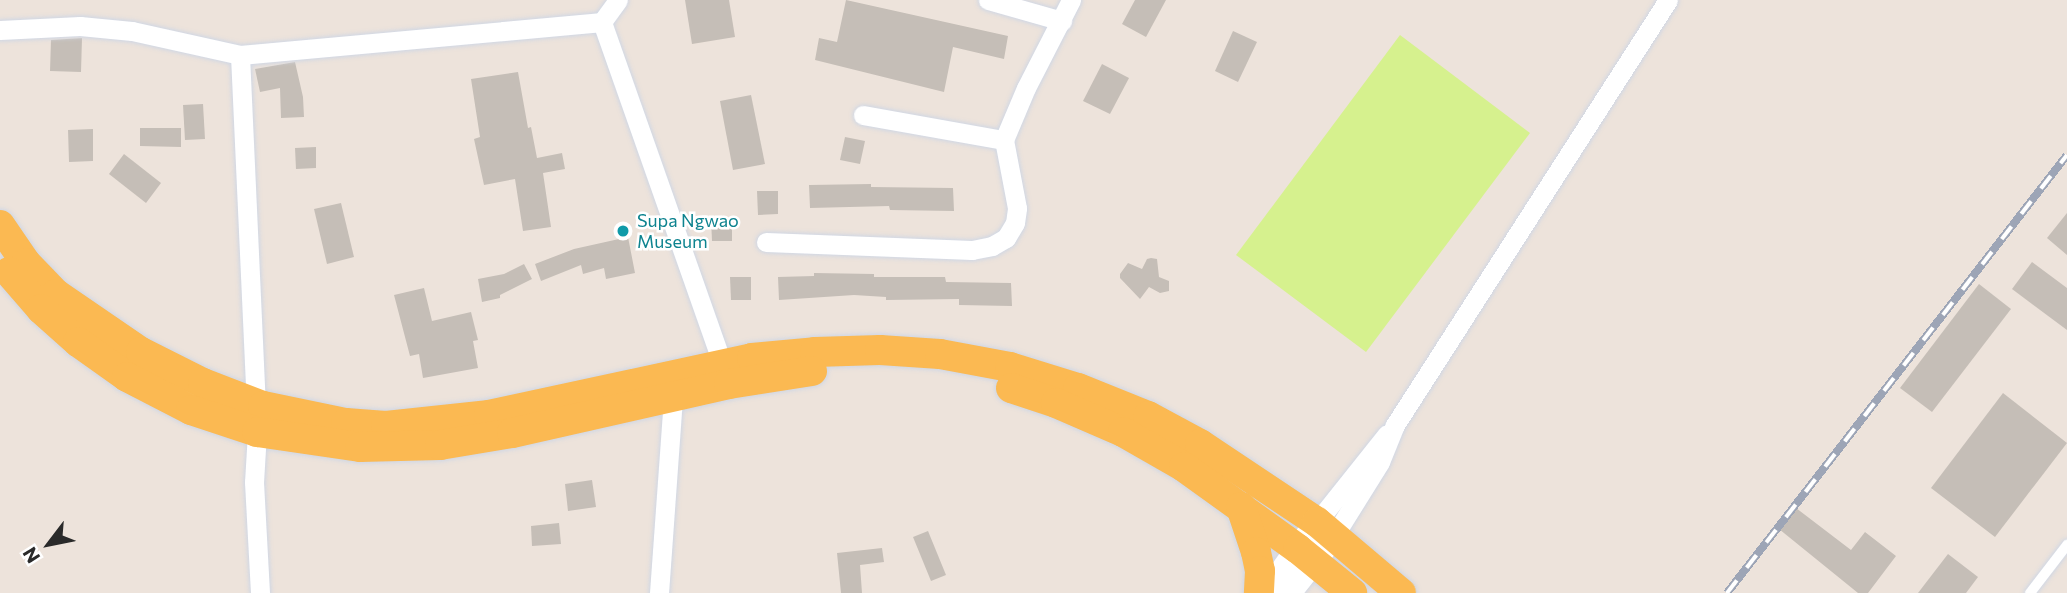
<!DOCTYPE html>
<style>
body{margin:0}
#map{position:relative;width:2067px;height:593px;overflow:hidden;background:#ede3db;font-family:Commissioner,sans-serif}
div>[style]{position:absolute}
.pitch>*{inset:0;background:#d6f18e}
.building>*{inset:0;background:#c5beb7}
.roads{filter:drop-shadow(0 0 2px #d0d7e4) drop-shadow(0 0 2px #d0d7e4)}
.service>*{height:10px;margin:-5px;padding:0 5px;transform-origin:5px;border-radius:5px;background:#fff}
.minor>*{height:19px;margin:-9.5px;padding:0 9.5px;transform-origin:9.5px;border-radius:9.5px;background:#fff}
.tertiary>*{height:24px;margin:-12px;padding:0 12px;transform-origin:12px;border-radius:12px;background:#fff}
.primary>*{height:30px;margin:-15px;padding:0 15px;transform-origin:15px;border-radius:15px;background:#fbb952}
.rail>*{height:8px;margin-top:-4px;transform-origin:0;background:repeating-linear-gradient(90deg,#fff 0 16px,#9da5b6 0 32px);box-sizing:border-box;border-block:2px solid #9da5b6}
.dots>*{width:19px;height:19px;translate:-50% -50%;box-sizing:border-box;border:4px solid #fff;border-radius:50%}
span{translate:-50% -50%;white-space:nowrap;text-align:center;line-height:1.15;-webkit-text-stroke:5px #fff;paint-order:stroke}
.culture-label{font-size:18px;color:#0d838f}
.left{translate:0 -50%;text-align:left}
.north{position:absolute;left:14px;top:509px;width:70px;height:70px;-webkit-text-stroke:5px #fff;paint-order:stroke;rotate:238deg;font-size:19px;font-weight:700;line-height:28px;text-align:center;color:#2a2a2a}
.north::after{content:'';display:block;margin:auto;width:24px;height:32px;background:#2a2a2a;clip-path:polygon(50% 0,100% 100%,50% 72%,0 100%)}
</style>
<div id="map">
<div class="pitch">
<div style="clip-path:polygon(1400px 35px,1530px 133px,1366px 352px,1236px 255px)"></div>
</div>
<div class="building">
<div style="clip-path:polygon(685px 0,729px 0,735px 37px,692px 44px)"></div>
<div style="clip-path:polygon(846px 0,1008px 36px,1004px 59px,953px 47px,944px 92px,815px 60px,819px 38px,837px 42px)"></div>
<div style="clip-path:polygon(1135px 0,1166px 0,1146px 37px,1122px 24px)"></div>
<div style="clip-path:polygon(1233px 31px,1257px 42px,1238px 82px,1215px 71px)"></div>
<div style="clip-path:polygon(82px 38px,81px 72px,50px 71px,51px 40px)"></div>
<div style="clip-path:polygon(295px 62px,303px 97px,304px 117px,281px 118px,280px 88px,260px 92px,255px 69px)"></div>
<div style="clip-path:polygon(1102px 64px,1129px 78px,1110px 114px,1083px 101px)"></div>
<div style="clip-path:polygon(518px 72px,528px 128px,531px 127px,537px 158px,562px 153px,565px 169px,543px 173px,551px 227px,523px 231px,515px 179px,484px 185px,474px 139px,480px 137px,471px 79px)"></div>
<div style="clip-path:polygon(751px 95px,765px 164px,733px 170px,720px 101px)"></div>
<div style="clip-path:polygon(203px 104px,205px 139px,185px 140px,183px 105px)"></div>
<div style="clip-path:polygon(140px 128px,181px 128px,181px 147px,140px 146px)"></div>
<div style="clip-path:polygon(93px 129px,93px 161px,69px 162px,68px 130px)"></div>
<div style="clip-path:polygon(845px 137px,865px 141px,860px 164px,840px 160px)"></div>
<div style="clip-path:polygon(316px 147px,316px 168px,296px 169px,295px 148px)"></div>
<div style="clip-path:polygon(124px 154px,161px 183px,146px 203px,109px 174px)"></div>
<div style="clip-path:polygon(871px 184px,871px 187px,953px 188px,954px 211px,890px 210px,889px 206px,810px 208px,809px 185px)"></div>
<div style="clip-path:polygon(757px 191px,778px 191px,778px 214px,758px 215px)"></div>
<div style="clip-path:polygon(341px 203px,354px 257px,327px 264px,314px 209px)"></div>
<div style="clip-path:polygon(2067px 213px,2067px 255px,2047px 238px)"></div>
<div style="clip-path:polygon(711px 218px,732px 218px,732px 241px,712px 241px)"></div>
<div style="clip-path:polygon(628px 237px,635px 273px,606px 279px,604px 268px,583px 274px,581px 265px,541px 281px,535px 264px,574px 249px)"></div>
<div style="clip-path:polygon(1151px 258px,1157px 259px,1159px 277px,1169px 281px,1169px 291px,1160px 293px,1149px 287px,1140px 299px,1120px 278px,1120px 274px,1128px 263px,1142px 269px,1147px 259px)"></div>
<div style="clip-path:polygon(2032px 262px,2067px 288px,2067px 330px,2012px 289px)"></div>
<div style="clip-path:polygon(524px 264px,532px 279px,500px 295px,500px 298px,482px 302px,478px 279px,504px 274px)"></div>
<div style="clip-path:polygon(814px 273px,874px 274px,874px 277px,945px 277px,946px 282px,1011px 283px,1012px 306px,959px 305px,959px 299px,886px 300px,886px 297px,854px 295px,779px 300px,778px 277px,814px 276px)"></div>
<div style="clip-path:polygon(730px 277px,751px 277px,751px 300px,731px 300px)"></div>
<div style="clip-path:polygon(1979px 284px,2011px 309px,1932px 412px,1900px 388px)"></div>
<div style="clip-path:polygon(424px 288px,432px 321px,471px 312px,478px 340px,473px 341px,478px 368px,423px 378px,419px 354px,410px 356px,394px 295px)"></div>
<div style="clip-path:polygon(2003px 393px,2067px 443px,1995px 537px,1931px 488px)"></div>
<div style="clip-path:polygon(592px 480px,596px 507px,568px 511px,565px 484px)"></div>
<div style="clip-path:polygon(1796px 508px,1851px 550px,1865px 532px,1896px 556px,1868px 593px,1858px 593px,1779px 529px)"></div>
<div style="clip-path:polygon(559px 523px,561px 544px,532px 546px,531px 526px)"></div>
<div style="clip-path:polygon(928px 531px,946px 575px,931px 581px,913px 537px)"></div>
<div style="clip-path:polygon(882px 548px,884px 562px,860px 565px,862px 593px,841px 593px,837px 553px)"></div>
<div style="clip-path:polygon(1948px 554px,1978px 577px,1966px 593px,1918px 593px)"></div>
</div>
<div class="roads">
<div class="service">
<div style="left:2030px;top:593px;width:61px;rotate:-52.4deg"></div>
</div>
<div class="minor">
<div style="left:988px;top:0;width:77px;rotate:15.8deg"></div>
<div style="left:602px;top:22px;width:373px;rotate:70.6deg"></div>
<div style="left:0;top:30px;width:80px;rotate:-2.9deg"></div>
<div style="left:80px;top:26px;width:52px;rotate:5.5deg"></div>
<div style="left:132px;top:31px;width:111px;rotate:12.5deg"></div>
<div style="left:240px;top:55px;width:364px;rotate:-5.2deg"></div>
<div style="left:602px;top:22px;width:27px;rotate:-54deg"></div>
<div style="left:240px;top:55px;width:377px;rotate:87.4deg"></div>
<div style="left:257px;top:432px;width:50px;rotate:93.4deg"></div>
<div style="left:254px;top:482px;width:111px;rotate:86.9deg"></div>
<div style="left:863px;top:115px;width:143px;rotate:10.1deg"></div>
<div style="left:766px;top:242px;width:206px;rotate:2.2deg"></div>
<div style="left:972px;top:250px;width:20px;rotate:-11deg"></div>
<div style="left:992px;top:246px;width:16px;rotate:-30deg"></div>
<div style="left:1006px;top:238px;width:17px;rotate:-59deg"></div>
<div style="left:1015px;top:223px;width:15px;rotate:-82deg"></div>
<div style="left:1017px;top:208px;width:69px;rotate:-100.8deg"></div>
<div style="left:1004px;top:140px;width:56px;rotate:-67.1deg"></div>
<div style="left:1026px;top:88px;width:99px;rotate:-62.9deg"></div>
<div style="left:1317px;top:522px;width:112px;rotate:-51.5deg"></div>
<div style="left:1334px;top:536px;width:87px;rotate:-58.1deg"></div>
<div style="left:1380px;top:462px;width:40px;rotate:-68deg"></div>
<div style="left:1395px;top:425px;width:505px;rotate:-57.29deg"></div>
<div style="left:659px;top:593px;width:197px;rotate:-85.9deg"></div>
</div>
<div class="tertiary">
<div style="left:1266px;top:593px;width:87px;rotate:-54.3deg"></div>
<div style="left:1289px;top:593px;width:73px;rotate:-51.7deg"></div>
</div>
<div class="primary">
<div style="left:0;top:225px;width:46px;rotate:55.6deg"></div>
<div style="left:26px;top:263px;width:43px;rotate:45.9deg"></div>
<div style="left:56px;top:294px;width:103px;rotate:34.3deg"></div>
<div style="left:141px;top:352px;width:69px;rotate:26.6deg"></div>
<div style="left:203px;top:383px;width:64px;rotate:21deg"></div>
<div style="left:263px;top:406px;width:85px;rotate:11.6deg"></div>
<div style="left:346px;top:423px;width:40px;rotate:4.3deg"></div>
<div style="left:386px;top:426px;width:104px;rotate:-6.1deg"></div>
<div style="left:489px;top:415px;width:269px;rotate:-12.2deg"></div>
<div style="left:752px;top:358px;width:63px;rotate:-5.4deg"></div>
<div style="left:815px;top:352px;width:65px;rotate:-1.8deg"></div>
<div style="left:880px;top:350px;width:60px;rotate:3.8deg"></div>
<div style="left:940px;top:354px;width:71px;rotate:10.5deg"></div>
<div style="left:1010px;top:367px;width:71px;rotate:17.2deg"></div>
<div style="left:1078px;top:388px;width:75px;rotate:21.8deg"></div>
<div style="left:1148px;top:416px;width:59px;rotate:28.3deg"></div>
<div style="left:1200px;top:444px;width:141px;rotate:33.7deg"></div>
<div style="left:1317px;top:522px;width:110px;rotate:40.2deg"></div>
<div style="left:9px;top:272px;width:49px;rotate:49.1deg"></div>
<div style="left:41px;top:309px;width:50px;rotate:41.7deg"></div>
<div style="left:78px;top:342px;width:60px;rotate:35.5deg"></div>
<div style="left:127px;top:377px;width:72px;rotate:27.3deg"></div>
<div style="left:191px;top:410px;width:70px;rotate:18.4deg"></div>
<div style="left:257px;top:432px;width:104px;rotate:8.3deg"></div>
<div style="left:360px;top:447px;width:80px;rotate:-1.4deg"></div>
<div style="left:440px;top:445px;width:73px;rotate:-9.5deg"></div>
<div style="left:512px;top:433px;width:222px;rotate:-12.7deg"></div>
<div style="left:729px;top:384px;width:84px;rotate:-8.9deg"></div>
<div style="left:1011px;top:388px;width:47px;rotate:18.4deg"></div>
<div style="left:1056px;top:403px;width:73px;rotate:23.4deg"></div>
<div style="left:1123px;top:432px;width:70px;rotate:29.8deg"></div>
<div style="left:1184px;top:467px;width:140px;rotate:35.7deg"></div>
<div style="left:1298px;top:549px;width:70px;rotate:39.2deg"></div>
<div style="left:1241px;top:507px;width:47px;rotate:71.6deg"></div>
<div style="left:1256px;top:552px;width:19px;rotate:78deg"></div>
<div style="left:1260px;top:571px;width:22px;rotate:93deg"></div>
</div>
</div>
<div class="rail">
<div style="left:1727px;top:593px;width:554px;rotate:-52.18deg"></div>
</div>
<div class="dots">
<div style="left:623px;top:231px;background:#0f9aa8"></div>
</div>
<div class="culture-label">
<span class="left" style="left:637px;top:231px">Supa Ngwao<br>Museum</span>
</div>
<div class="north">N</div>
</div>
